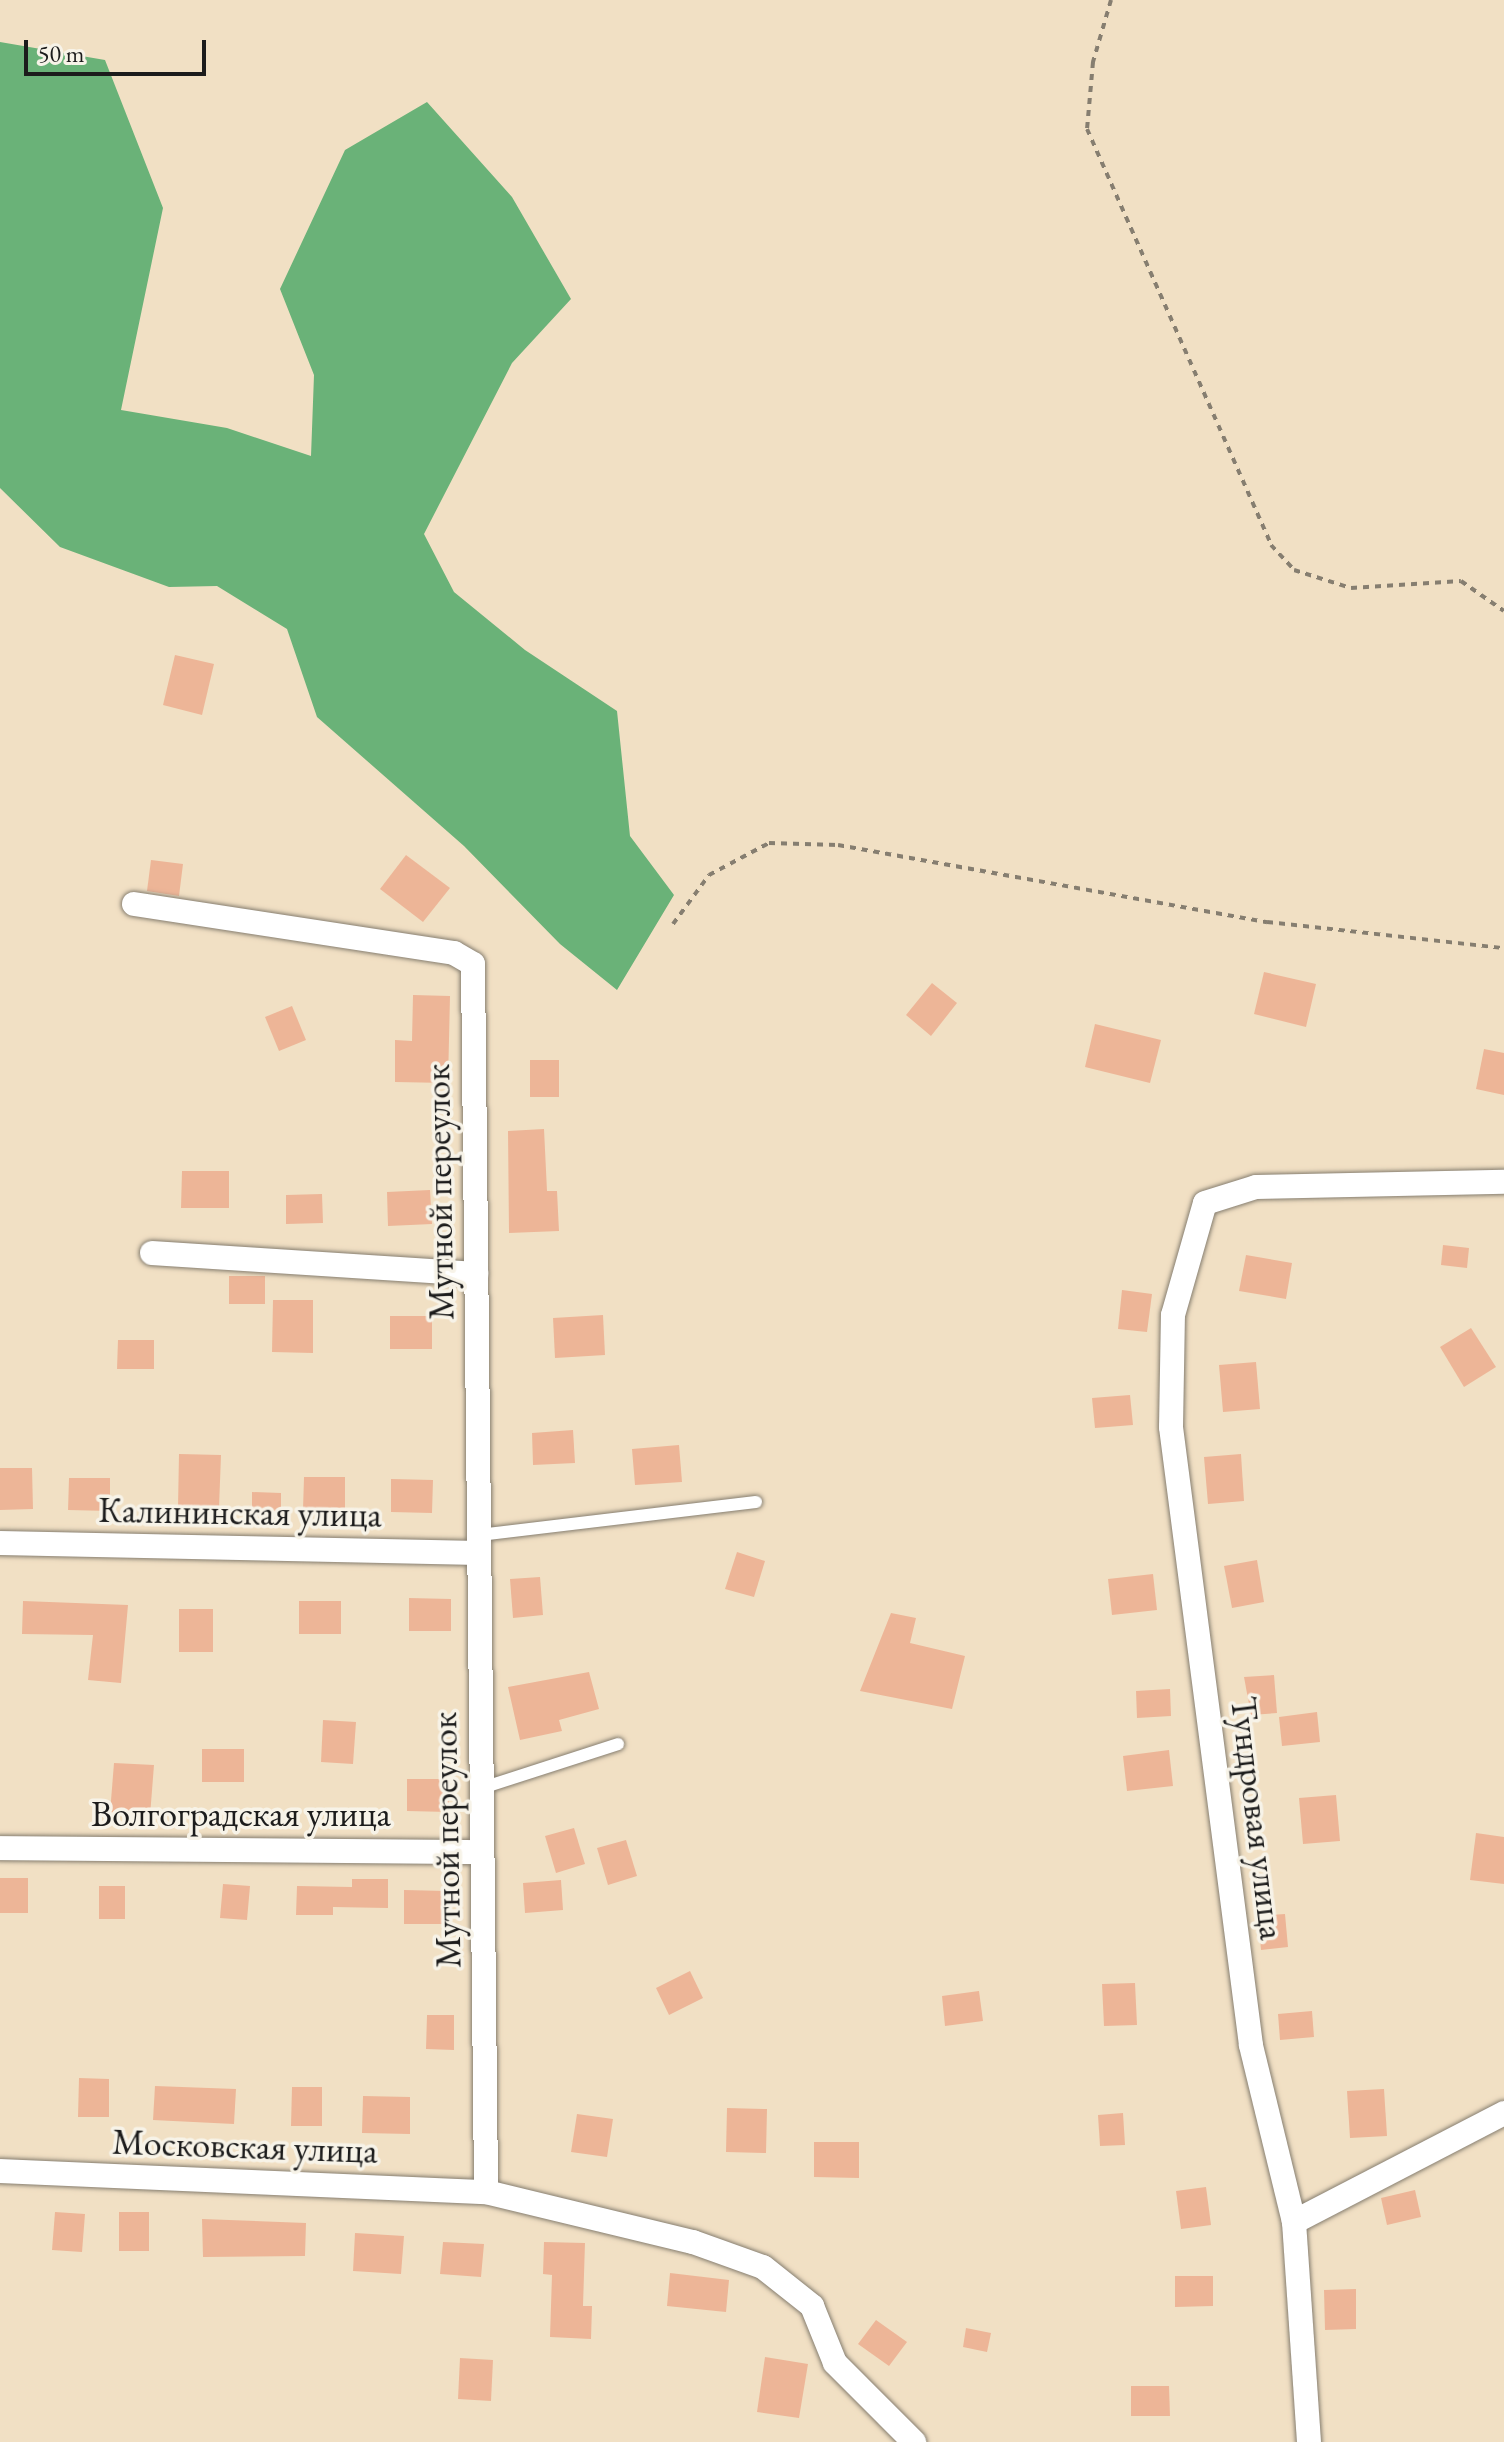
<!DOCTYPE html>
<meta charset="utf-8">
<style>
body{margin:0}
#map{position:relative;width:1504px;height:2442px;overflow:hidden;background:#f1e0c4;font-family:"EB Garamond",serif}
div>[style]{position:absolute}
.forest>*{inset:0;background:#6ab278}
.building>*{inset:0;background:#edb597}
.path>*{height:4px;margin-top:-2px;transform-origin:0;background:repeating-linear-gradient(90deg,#867e70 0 6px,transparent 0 12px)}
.roads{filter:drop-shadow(0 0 2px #867e70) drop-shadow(0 0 2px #867e70)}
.service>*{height:12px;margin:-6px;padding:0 6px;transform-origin:6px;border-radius:6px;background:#fff}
.minor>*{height:24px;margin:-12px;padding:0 12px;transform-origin:12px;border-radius:12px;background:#fff}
span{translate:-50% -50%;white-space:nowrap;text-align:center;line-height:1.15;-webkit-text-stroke:7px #f7f3e8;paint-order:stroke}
.street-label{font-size:36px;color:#1c1c1c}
.scale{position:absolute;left:24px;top:40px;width:182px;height:36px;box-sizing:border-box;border:4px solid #1c1c1c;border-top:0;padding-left:10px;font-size:24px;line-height:28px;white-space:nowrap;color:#1c1c1c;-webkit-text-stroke:6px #f7f3e8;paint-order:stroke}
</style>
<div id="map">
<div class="forest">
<div style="clip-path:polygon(0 42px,105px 60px,163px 208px,121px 410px,227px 428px,311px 456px,314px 375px,280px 289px,345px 150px,427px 102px,512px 197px,571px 299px,512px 363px,424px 534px,454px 592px,525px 650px,617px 711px,630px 836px,674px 895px,617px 990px,560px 944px,464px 846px,317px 717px,287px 629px,217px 586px,169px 587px,60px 547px,0 488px)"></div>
</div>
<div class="building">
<div style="clip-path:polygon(175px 655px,214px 664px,202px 715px,163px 705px)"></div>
<div style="clip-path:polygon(406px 855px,450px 888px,423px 922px,380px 889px)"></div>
<div style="clip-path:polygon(151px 860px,183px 864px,179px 896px,147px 891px)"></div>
<div style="clip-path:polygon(1264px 972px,1316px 984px,1306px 1027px,1254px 1014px)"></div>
<div style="clip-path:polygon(932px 983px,957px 1003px,931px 1036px,906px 1015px)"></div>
<div style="clip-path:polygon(413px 995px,450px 996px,448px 1083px,395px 1082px,395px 1040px,412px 1041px)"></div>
<div style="clip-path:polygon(292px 1006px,306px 1040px,279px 1051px,265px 1017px)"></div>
<div style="clip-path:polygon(1095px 1024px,1161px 1040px,1150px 1083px,1085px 1067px)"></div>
<div style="clip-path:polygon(1484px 1049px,1504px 1053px,1504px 1095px,1476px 1089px)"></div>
<div style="clip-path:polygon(530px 1060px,559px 1060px,559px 1097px,530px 1097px)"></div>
<div style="clip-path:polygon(544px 1129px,547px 1191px,557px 1191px,559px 1231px,509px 1233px,508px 1131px)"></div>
<div style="clip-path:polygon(182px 1171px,229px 1171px,229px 1208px,181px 1208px)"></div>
<div style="clip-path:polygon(430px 1190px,432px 1224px,388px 1226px,387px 1192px)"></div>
<div style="clip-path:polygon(322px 1194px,323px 1223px,286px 1224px,286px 1195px)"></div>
<div style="clip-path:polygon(1443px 1245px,1469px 1248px,1467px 1268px,1441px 1265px)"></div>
<div style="clip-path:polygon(1246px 1255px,1292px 1263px,1286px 1299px,1239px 1291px)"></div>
<div style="clip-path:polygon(229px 1276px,265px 1276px,265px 1304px,229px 1304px)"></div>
<div style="clip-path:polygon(1122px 1290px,1152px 1294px,1147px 1332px,1118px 1329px)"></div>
<div style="clip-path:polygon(273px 1300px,313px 1300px,313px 1353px,272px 1352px)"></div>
<div style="clip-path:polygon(603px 1315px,605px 1355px,555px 1358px,553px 1318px)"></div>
<div style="clip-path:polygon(390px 1316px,432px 1316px,432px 1349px,390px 1349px)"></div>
<div style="clip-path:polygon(1471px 1328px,1496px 1367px,1464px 1387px,1440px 1347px)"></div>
<div style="clip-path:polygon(118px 1340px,154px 1340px,154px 1369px,117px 1369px)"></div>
<div style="clip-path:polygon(1256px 1362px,1260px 1409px,1223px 1412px,1219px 1365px)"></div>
<div style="clip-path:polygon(1130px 1395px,1133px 1425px,1095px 1428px,1092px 1398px)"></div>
<div style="clip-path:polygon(573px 1430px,575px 1463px,533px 1465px,532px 1433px)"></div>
<div style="clip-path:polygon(679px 1445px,682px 1482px,635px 1485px,632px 1449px)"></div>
<div style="clip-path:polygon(179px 1454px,221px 1455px,219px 1508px,178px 1507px)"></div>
<div style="clip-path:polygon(1241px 1454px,1244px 1501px,1208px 1504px,1204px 1457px)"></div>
<div style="clip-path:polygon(0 1468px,32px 1468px,33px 1509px,0 1510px)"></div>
<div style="clip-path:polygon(304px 1477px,345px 1477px,345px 1510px,303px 1510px)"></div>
<div style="clip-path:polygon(69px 1478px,110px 1478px,110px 1511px,68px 1510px)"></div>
<div style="clip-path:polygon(391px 1479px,433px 1480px,432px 1513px,391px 1512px)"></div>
<div style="clip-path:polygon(252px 1492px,281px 1493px,281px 1516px,252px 1516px)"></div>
<div style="clip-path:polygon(737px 1552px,765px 1561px,754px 1597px,725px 1589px)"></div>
<div style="clip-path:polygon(1257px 1560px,1264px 1602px,1232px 1608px,1224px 1566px)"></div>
<div style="clip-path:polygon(1153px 1574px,1157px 1610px,1112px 1615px,1108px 1579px)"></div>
<div style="clip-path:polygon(540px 1577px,543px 1615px,513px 1618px,510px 1579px)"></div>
<div style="clip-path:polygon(409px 1598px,451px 1599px,451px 1631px,409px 1631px)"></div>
<div style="clip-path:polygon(23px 1601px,128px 1605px,121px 1683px,88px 1680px,93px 1635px,22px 1634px)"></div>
<div style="clip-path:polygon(299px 1601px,341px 1601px,341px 1634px,299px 1634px)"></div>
<div style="clip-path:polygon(179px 1609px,213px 1609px,213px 1652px,179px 1652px)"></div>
<div style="clip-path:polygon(891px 1613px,916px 1618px,910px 1643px,965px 1656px,952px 1709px,860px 1691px)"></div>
<div style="clip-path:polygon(589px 1672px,599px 1709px,559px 1720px,562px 1731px,520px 1740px,508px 1687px)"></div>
<div style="clip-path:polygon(1274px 1675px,1277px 1713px,1251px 1715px,1244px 1677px)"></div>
<div style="clip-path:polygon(1170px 1689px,1171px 1716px,1137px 1718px,1136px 1691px)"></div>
<div style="clip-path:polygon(1317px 1712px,1320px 1742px,1282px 1746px,1279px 1717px)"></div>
<div style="clip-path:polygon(323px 1720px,356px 1722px,353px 1764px,321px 1762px)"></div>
<div style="clip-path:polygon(202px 1749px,244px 1749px,244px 1782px,202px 1782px)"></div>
<div style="clip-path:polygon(1169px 1750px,1173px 1786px,1127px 1791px,1123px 1756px)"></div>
<div style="clip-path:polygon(114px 1763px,154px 1765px,150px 1816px,110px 1813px)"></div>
<div style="clip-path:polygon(407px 1779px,449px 1779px,449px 1812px,407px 1811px)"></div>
<div style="clip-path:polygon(1336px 1795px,1340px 1841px,1303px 1844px,1299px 1798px)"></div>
<div style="clip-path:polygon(574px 1828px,585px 1864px,556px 1873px,545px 1836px)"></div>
<div style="clip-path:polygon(1476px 1833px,1504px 1837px,1504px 1884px,1470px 1880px)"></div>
<div style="clip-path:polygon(626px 1840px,637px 1876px,608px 1885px,597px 1848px)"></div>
<div style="clip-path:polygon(0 1878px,28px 1878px,28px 1913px,0 1913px)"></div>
<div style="clip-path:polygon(352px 1879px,388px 1879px,388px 1908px,333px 1907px,333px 1915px,296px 1915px,297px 1886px,352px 1887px)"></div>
<div style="clip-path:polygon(561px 1880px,563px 1910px,525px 1913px,523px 1883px)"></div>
<div style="clip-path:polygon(223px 1884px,250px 1886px,247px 1920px,220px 1918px)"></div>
<div style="clip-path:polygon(99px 1886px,125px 1886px,125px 1919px,99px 1919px)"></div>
<div style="clip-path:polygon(404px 1890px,446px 1891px,446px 1924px,404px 1924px)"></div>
<div style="clip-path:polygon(1285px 1914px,1288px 1947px,1261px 1950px,1258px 1916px)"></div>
<div style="clip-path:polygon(690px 1971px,703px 1998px,669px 2015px,656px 1988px)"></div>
<div style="clip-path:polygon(1135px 1983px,1137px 2025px,1104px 2026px,1102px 1984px)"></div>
<div style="clip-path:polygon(979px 1991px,983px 2021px,945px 2026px,942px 1996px)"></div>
<div style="clip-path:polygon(1312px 2011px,1314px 2037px,1280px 2040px,1278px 2014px)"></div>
<div style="clip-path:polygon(427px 2015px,454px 2015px,454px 2050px,426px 2049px)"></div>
<div style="clip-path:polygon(79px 2078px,109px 2079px,109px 2117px,78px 2117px)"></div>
<div style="clip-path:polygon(155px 2086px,236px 2089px,234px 2124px,153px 2120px)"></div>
<div style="clip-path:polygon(292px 2087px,322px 2087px,322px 2126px,291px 2126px)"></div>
<div style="clip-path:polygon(1384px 2089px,1387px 2136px,1350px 2138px,1347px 2091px)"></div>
<div style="clip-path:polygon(363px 2096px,410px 2097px,410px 2134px,362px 2133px)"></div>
<div style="clip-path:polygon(727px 2108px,767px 2109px,766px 2153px,726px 2152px)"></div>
<div style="clip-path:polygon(1123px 2113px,1125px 2145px,1100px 2146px,1098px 2115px)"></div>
<div style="clip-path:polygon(577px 2114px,613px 2119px,607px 2157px,571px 2152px)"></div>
<div style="clip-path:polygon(814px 2142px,859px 2142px,859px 2178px,814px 2177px)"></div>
<div style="clip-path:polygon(1206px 2187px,1211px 2225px,1181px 2229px,1176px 2191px)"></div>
<div style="clip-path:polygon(1415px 2190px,1421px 2217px,1387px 2225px,1381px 2198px)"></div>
<div style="clip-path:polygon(55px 2212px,85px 2214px,82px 2252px,52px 2250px)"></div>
<div style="clip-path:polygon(119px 2212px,149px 2212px,149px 2251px,119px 2251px)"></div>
<div style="clip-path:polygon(202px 2219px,306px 2223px,305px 2256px,203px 2257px)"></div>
<div style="clip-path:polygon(355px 2233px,404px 2236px,401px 2274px,353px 2271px)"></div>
<div style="clip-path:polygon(443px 2242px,484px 2244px,481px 2277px,440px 2274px)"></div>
<div style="clip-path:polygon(544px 2242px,585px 2243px,583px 2306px,592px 2306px,591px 2339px,550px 2337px,552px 2275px,543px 2274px)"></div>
<div style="clip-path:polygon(670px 2273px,729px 2280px,726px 2312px,667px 2306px)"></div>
<div style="clip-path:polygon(1175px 2276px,1213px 2276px,1213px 2306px,1175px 2307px)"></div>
<div style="clip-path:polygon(1356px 2289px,1356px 2329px,1325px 2330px,1324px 2290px)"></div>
<div style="clip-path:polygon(876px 2320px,907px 2342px,889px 2366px,858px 2344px)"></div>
<div style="clip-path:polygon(966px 2328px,991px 2333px,987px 2352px,963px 2347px)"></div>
<div style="clip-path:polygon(765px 2357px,808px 2364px,799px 2418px,757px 2412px)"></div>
<div style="clip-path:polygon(460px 2358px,493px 2360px,491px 2401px,458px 2399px)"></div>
<div style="clip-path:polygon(1131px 2386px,1169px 2386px,1170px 2416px,1131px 2416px)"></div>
</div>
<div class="path">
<div style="left:1111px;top:0;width:65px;rotate:106.2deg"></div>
<div style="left:1093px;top:62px;width:67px;rotate:95.1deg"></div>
<div style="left:1087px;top:129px;width:455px;rotate:66.1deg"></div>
<div style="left:1271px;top:545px;width:34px;rotate:47deg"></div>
<div style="left:1294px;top:570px;width:60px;rotate:17.5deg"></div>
<div style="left:1351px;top:588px;width:110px;rotate:-3.6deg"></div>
<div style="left:1461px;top:581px;width:52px;rotate:34.9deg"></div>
<div style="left:673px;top:924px;width:61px;rotate:-53.7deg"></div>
<div style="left:709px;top:875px;width:68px;rotate:-28.1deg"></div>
<div style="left:769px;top:843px;width:69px;rotate:1.7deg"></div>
<div style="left:838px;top:845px;width:436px;rotate:10.2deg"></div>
<div style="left:1267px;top:922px;width:238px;rotate:6.3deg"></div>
</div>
<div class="roads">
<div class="service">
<div style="left:479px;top:1535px;width:279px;rotate:-6.8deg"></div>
<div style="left:482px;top:1788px;width:143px;rotate:-17.9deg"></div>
</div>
<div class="minor">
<div style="left:134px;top:904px;width:324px;rotate:8.7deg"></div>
<div style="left:454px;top:953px;width:22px;rotate:30deg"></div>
<div style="left:473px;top:964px;width:1228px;rotate:89.39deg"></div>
<div style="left:152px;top:1253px;width:325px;rotate:3.7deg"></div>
<div style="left:0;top:1543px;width:479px;rotate:1.2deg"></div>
<div style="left:0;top:1848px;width:482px;rotate:0.5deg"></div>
<div style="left:0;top:2171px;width:486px;rotate:2.5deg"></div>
<div style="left:486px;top:2192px;width:213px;rotate:13.6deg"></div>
<div style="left:693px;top:2242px;width:74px;rotate:19.7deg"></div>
<div style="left:763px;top:2267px;width:63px;rotate:38.5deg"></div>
<div style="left:812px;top:2306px;width:61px;rotate:68deg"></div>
<div style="left:835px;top:2363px;width:112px;rotate:45deg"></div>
<div style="left:1294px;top:2222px;width:237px;rotate:-27.4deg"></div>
<div style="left:1309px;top:2442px;width:221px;rotate:-93.9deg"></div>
<div style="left:1294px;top:2222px;width:182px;rotate:-103.7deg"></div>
<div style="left:1251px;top:2045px;width:623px;rotate:-97.38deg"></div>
<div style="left:1171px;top:1427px;width:112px;rotate:-89deg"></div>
<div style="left:1173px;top:1315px;width:116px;rotate:-74.1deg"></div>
<div style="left:1205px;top:1203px;width:53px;rotate:-17.4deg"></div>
<div style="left:1256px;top:1187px;width:248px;rotate:-1.2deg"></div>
</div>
</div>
<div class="street-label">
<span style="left:439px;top:1192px;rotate:-91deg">Мутной переулок</span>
<span style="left:240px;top:1512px;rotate:1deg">Калининская улица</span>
<span style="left:241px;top:1814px">Волгоградская улица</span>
<span style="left:1258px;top:1818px;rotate:83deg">Тундровая улица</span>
<span style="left:446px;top:1840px;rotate:-91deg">Мутной переулок</span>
<span style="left:245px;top:2146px;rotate:2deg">Московская улица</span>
</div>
<div class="scale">50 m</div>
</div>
